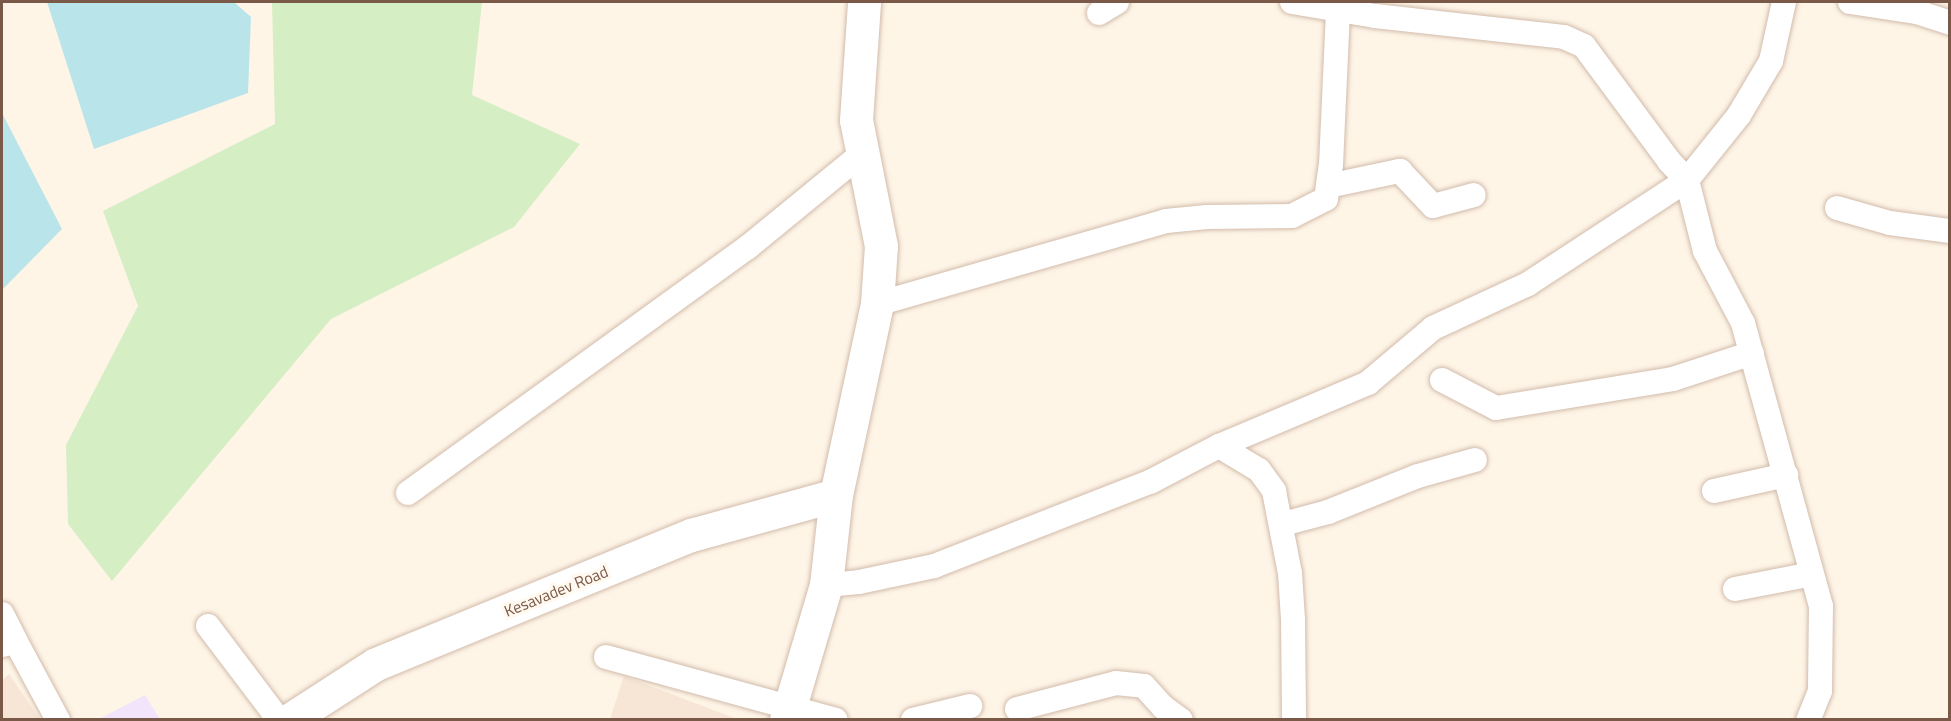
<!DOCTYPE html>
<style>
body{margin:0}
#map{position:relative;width:1951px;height:721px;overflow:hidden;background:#fef5e7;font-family:"Titillium Web",sans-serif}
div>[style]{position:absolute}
.residential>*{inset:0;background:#f7e6d5}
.education>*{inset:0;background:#f2e4fb}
.green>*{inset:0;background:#d6eec4}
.water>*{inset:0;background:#b9e5ea}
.roads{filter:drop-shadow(0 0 2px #d2bbab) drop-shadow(0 0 2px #d2bbab)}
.street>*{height:24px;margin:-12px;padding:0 12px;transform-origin:12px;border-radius:12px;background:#fff}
.secondary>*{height:33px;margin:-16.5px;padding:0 16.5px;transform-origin:16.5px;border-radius:16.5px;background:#fff}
span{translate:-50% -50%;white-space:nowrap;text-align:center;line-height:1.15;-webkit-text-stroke:6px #fff9f0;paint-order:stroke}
.street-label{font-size:16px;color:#7b5948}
.frame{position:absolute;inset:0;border:3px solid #7b5948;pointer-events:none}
</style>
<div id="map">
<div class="residential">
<div style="clip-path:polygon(9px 674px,40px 719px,2px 719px,2px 680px)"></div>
<div style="clip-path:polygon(624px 676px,737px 719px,610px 719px)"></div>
</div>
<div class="education">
<div style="clip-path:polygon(145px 695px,160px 719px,99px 719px)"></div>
</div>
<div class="green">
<div style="clip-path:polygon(272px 2px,482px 2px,472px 95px,580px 144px,514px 227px,331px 319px,112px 581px,68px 524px,66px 445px,138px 306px,103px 211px,275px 124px)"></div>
</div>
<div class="water">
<div style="clip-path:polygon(47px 2px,234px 2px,251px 17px,248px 93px,94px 149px)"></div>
<div style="clip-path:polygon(2px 113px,62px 229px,2px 290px)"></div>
</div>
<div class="roads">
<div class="street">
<div style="left:1292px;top:2px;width:84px;rotate:9.6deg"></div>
<div style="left:1375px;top:16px;width:190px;rotate:6.3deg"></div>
<div style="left:1564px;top:37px;width:22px;rotate:24deg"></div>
<div style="left:1584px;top:46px;width:143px;rotate:53.5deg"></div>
<div style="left:1669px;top:161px;width:26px;rotate:47deg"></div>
<div style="left:1687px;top:180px;width:73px;rotate:75.8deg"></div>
<div style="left:1705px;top:251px;width:81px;rotate:62.2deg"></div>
<div style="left:1743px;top:323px;width:294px;rotate:74.6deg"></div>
<div style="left:1821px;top:606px;width:85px;rotate:90.7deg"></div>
<div style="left:1820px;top:691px;width:31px;rotate:112deg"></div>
<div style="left:1850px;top:2px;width:68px;rotate:8.5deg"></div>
<div style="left:1917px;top:12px;width:35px;rotate:18deg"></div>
<div style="left:1099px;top:13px;width:21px;rotate:-31deg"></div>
<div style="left:1328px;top:186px;width:74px;rotate:-11.8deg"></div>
<div style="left:1400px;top:171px;width:48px;rotate:46.7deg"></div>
<div style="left:1433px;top:206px;width:42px;rotate:-15deg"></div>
<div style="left:1837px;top:208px;width:55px;rotate:15.8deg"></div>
<div style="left:1890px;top:223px;width:61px;rotate:7.6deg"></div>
<div style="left:877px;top:304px;width:301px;rotate:-16deg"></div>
<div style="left:1166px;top:221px;width:41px;rotate:-5.6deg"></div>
<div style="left:1207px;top:217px;width:85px;rotate:-0.7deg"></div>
<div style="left:1292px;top:216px;width:38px;rotate:-27deg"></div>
<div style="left:1326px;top:199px;width:34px;rotate:-82deg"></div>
<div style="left:1331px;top:165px;width:155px;rotate:-87.4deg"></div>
<div style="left:1442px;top:380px;width:61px;rotate:27.4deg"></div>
<div style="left:1496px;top:408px;width:179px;rotate:-9.3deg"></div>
<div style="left:1673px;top:379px;width:83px;rotate:-18.2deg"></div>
<div style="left:1219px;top:446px;width:47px;rotate:31deg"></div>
<div style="left:1259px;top:470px;width:26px;rotate:54deg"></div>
<div style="left:1274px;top:491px;width:84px;rotate:79deg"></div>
<div style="left:1290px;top:573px;width:46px;rotate:86.3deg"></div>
<div style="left:1293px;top:619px;width:101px;rotate:89.4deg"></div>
<div style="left:1714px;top:491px;width:74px;rotate:-12.5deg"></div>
<div style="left:408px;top:493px;width:420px;rotate:-35.9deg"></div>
<div style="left:748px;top:247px;width:149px;rotate:-39.3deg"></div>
<div style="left:1283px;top:524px;width:47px;rotate:-14.9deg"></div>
<div style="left:1328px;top:512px;width:97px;rotate:-21.8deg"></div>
<div style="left:1418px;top:476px;width:59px;rotate:-15.7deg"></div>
<div style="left:826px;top:585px;width:33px;rotate:-5deg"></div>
<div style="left:859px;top:582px;width:77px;rotate:-12deg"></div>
<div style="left:934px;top:566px;width:232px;rotate:-21.3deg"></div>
<div style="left:1150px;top:482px;width:78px;rotate:-27.6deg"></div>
<div style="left:1219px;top:446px;width:162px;rotate:-22.9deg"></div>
<div style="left:1368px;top:383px;width:85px;rotate:-40.2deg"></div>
<div style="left:1433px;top:328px;width:105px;rotate:-24.9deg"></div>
<div style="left:1528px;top:284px;width:190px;rotate:-33.2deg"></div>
<div style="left:1687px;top:180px;width:83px;rotate:-51.3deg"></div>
<div style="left:1739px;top:115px;width:63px;rotate:-59.3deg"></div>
<div style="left:1771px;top:61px;width:60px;rotate:-77.6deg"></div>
<div style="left:1735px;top:589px;width:78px;rotate:-11deg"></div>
<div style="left:2px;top:614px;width:31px;rotate:63deg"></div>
<div style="left:208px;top:626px;width:118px;rotate:52.9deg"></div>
<div style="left:2px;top:645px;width:14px;rotate:-12deg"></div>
<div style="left:16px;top:642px;width:89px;rotate:61.7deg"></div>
<div style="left:606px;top:657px;width:238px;rotate:15.3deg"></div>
<div style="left:1017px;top:709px;width:102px;rotate:-14.7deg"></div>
<div style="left:1116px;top:683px;width:28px;rotate:6deg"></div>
<div style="left:1144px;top:686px;width:28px;rotate:48deg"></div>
<div style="left:1163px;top:707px;width:22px;rotate:36deg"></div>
<div style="left:913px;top:720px;width:59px;rotate:-13.8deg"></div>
</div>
<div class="secondary">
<div style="left:289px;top:720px;width:103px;rotate:-32.8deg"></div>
<div style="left:376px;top:664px;width:340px;rotate:-22.3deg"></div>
<div style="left:691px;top:535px;width:150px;rotate:-15.4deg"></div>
<div style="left:786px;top:720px;width:141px;rotate:-73.5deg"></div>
<div style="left:826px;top:585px;width:91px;rotate:-83.7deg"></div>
<div style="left:836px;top:495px;width:195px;rotate:-77.9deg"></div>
<div style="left:877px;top:304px;width:58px;rotate:-86.1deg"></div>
<div style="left:881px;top:246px;width:128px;rotate:-101.2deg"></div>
<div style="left:856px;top:120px;width:118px;rotate:-86.1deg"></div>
</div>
</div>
<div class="street-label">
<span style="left:556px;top:591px;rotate:-22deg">Kesavadev Road</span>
</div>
<div class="frame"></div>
</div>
